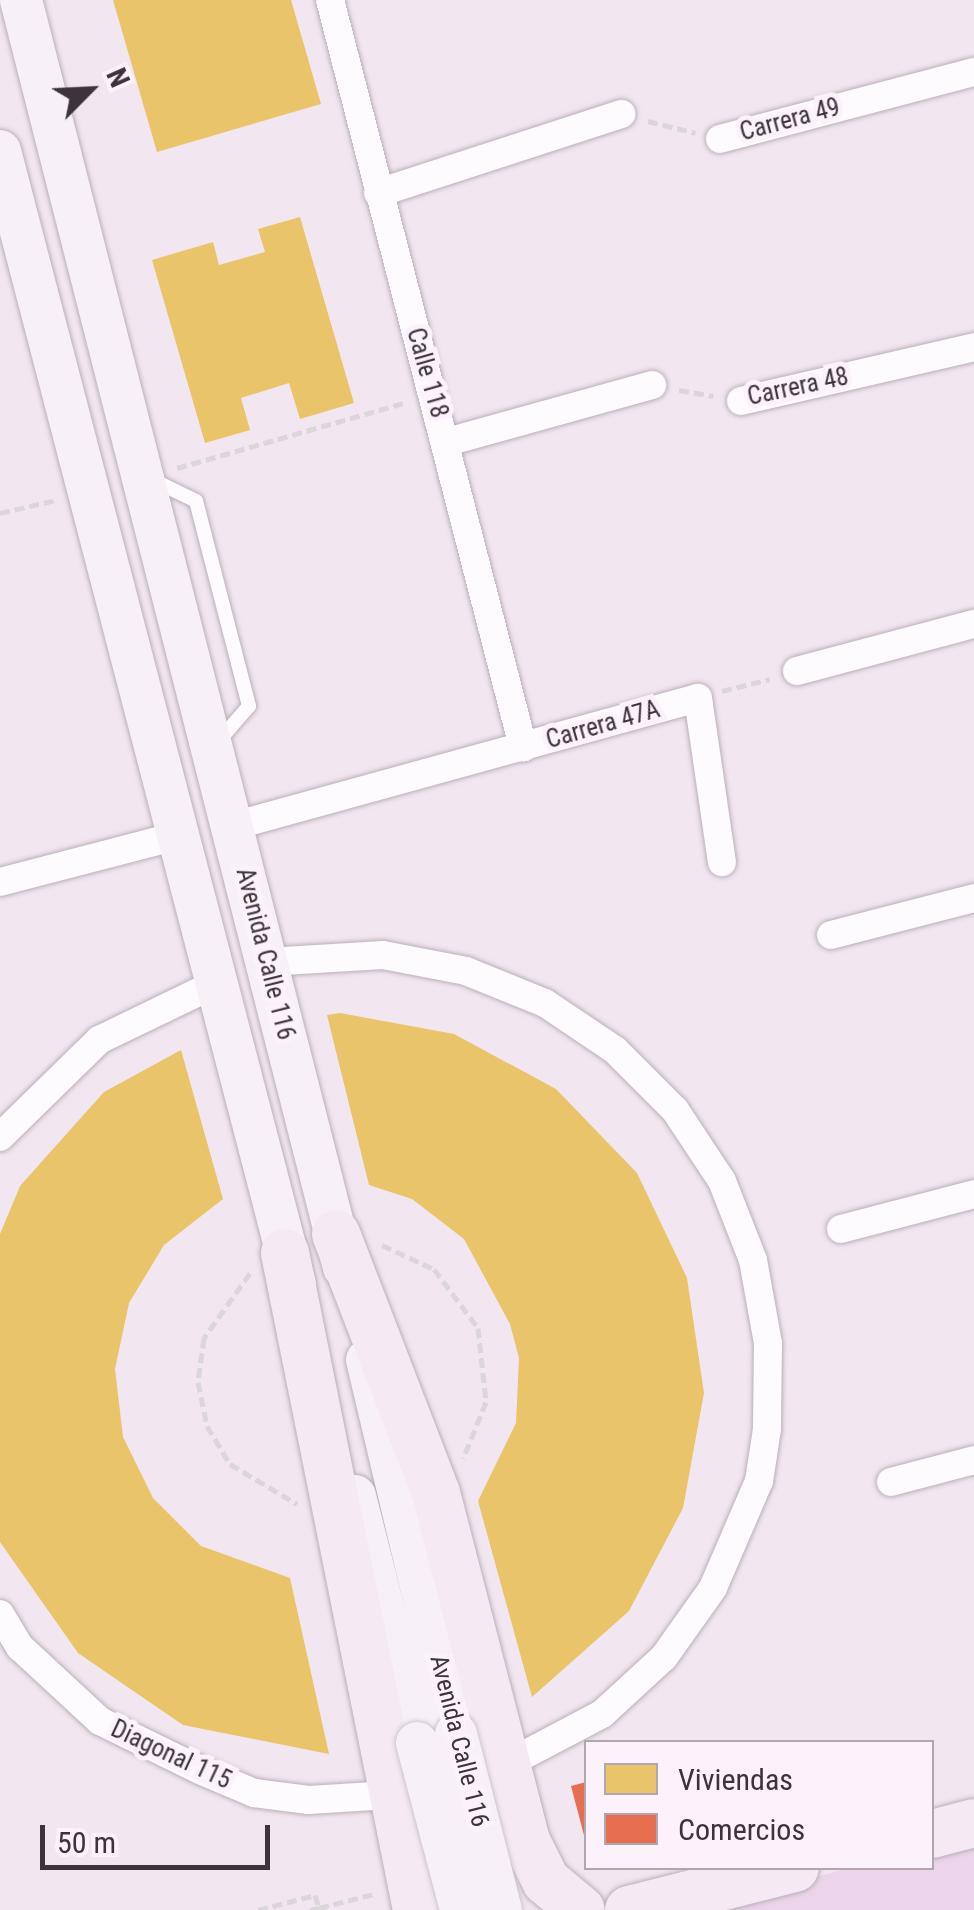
<!DOCTYPE html>
<style>
body{margin:0}
#map{position:relative;width:974px;height:1910px;overflow:hidden;background:#f2e6f1;font-family:"Roboto Condensed",sans-serif}
div>[style]{position:absolute}
.green>*{inset:0;background:#ecd4ea}
.homes>*{inset:0;background:#e9c46a}
.shops>*{inset:0;background:#e76f51}
.path>*{height:5px;margin-top:-2.5px;transform-origin:0;background:repeating-linear-gradient(90deg,#dad6d9 0 10px,transparent 0 15px)}
.roads{filter:drop-shadow(0 0 2px #b9b0b8) drop-shadow(0 0 2px #b9b0b8)}
.lane>*{height:14px;margin:-7px;padding:0 7px;transform-origin:7px;border-radius:7px;background:#fdfbfd}
.street>*{height:28px;margin:-14px;padding:0 14px;transform-origin:14px;border-radius:14px;background:#fdfbfd}
.primary>*{height:42px;margin:-21px;padding:0 21px;transform-origin:21px;border-radius:21px;background:#f8f0f7}
.highway>*{height:48px;margin:-24px;padding:0 24px;transform-origin:24px;border-radius:24px;background:#f5e9f4}
.bridges{filter:drop-shadow(0 0 2px #ccc6cb) drop-shadow(0 0 2px #ccc6cb)}
.primary-bridge>*{height:42px;margin:-21px;padding:0 21px;transform-origin:21px;border-radius:21px;background:#f8f0f7}
span{translate:-50% -50%;white-space:nowrap;text-align:center;line-height:1.15;-webkit-text-stroke:10px #fcf2fb;paint-order:stroke}
.street-label{font-size:25px;color:#3c333b}
.legend{position:absolute;left:584px;top:1740px;width:350px;height:130px;box-sizing:border-box;background:#fcf2fb;border:2px solid #afa6ae;margin:0;padding:12px 18px;list-style:none;font-size:30px;color:#3c333b}
.legend li{display:flex;align-items:center;gap:20px;height:50px}
.legend b{width:50px;border:2px solid #afa6ae}
.north{position:absolute;left:40px;top:40px;width:100px;height:100px;-webkit-text-stroke:8px #fcf2fb;paint-order:stroke;rotate:66deg;font-size:28px;font-weight:700;line-height:40px;text-align:center;color:#3c333b}
.north::after{content:'';display:block;margin:auto;width:35px;height:45px;background:#3c333b;clip-path:polygon(50% 0,100% 100%,50% 72%,0 100%)}
.scale{position:absolute;left:40px;top:1825px;width:230px;height:45px;box-sizing:border-box;border:5px solid #3c333b;border-top:0;padding-left:12px;font-size:30px;line-height:35px;white-space:nowrap;color:#3c333b;-webkit-text-stroke:8px #fcf2fb;paint-order:stroke}
</style>
<div id="map">
<div class="green">
<div style="clip-path:polygon(974px 1836px,974px 1910px,689px 1910px,850px 1868px,932px 1868px,932px 1847px)"></div>
</div>
<div class="homes">
<div style="clip-path:polygon(113px 0,291px 0,321px 104px,157px 152px)"></div>
<div style="clip-path:polygon(300px 217px,354px 403px,300px 419px,289px 383px,241px 398px,250px 430px,205px 443px,152px 260px,213px 242px,219px 265px,265px 252px,258px 229px)"></div>
<div style="clip-path:polygon(340px 1013px,454px 1034px,556px 1089px,637px 1173px,687px 1278px,704px 1393px,683px 1508px,629px 1611px,532px 1697px,478px 1501px,516px 1423px,519px 1358px,510px 1324px,464px 1239px,412px 1199px,369px 1185px,327px 1015px)"></div>
<div style="clip-path:polygon(181px 1050px,223px 1199px,164px 1245px,129px 1303px,115px 1369px,123px 1437px,153px 1498px,201px 1546px,290px 1578px,329px 1754px,183px 1725px,78px 1653px,0 1542px,0 1234px,20px 1186px,104px 1092px)"></div>
</div>
<div class="shops">
<div style="clip-path:polygon(586px 1782px,586px 1839px,585px 1839px,571px 1786px)"></div>
</div>
<div class="path">
<div style="left:648px;top:121px;width:49px;rotate:14deg"></div>
<div style="left:679px;top:390px;width:35px;rotate:10deg"></div>
<div style="left:177px;top:468px;width:239px;rotate:-16deg"></div>
<div style="left:0;top:513px;width:57px;rotate:-13.1deg"></div>
<div style="left:722px;top:691px;width:49px;rotate:-14deg"></div>
<div style="left:382px;top:1245px;width:57px;rotate:24.8deg"></div>
<div style="left:434px;top:1269px;width:74px;rotate:53.3deg"></div>
<div style="left:478px;top:1328px;width:74px;rotate:83.8deg"></div>
<div style="left:486px;top:1402px;width:61px;rotate:112deg"></div>
<div style="left:250px;top:1273px;width:80px;rotate:125.3deg"></div>
<div style="left:204px;top:1338px;width:44px;rotate:97.8deg"></div>
<div style="left:198px;top:1382px;width:45px;rotate:78.4deg"></div>
<div style="left:207px;top:1426px;width:44px;rotate:58.8deg"></div>
<div style="left:230px;top:1464px;width:78px;rotate:30.8deg"></div>
<div style="left:319px;top:1908px;width:57px;rotate:-14.3deg"></div>
<div style="left:258px;top:1910px;width:59px;rotate:-14.7deg"></div>
<div style="left:315px;top:1895px;width:14px;rotate:73deg"></div>
<div style="left:319px;top:1908px;width:9px;rotate:167deg"></div>
</div>
<div class="roads">
<div class="lane">
<div style="left:153px;top:480px;width:48px;rotate:26deg"></div>
<div style="left:196px;top:501px;width:212px;rotate:75.5deg"></div>
<div style="left:249px;top:706px;width:49px;rotate:130.9deg"></div>
</div>
<div class="street">
<div style="left:330px;top:0;width:772px;rotate:75.51deg"></div>
<div style="left:720px;top:139px;width:263px;rotate:-14.8deg"></div>
<div style="left:378px;top:193px;width:256px;rotate:-18deg"></div>
<div style="left:741px;top:401px;width:239px;rotate:-13deg"></div>
<div style="left:447px;top:442px;width:213px;rotate:-15.5deg"></div>
<div style="left:797px;top:671px;width:183px;rotate:-14.9deg"></div>
<div style="left:233px;top:826px;width:482px;rotate:-15.4deg"></div>
<div style="left:698px;top:698px;width:166px;rotate:81.7deg"></div>
<div style="left:0;top:882px;width:182px;rotate:-14.6deg"></div>
<div style="left:831px;top:935px;width:148px;rotate:-14.5deg"></div>
<div style="left:267px;top:962px;width:116px;rotate:-3.5deg"></div>
<div style="left:383px;top:955px;width:85px;rotate:10.9deg"></div>
<div style="left:466px;top:971px;width:85px;rotate:22.1deg"></div>
<div style="left:545px;top:1003px;width:84px;rotate:33.9deg"></div>
<div style="left:615px;top:1050px;width:85px;rotate:45deg"></div>
<div style="left:675px;top:1110px;width:85px;rotate:56.5deg"></div>
<div style="left:722px;top:1181px;width:85px;rotate:68.6deg"></div>
<div style="left:753px;top:1260px;width:84px;rotate:79.8deg"></div>
<div style="left:768px;top:1343px;width:86px;rotate:90.7deg"></div>
<div style="left:767px;top:1429px;width:53px;rotate:98.7deg"></div>
<div style="left:759px;top:1481px;width:116px;rotate:113.3deg"></div>
<div style="left:713px;top:1588px;width:85px;rotate:125.4deg"></div>
<div style="left:664px;top:1657px;width:84px;rotate:137.4deg"></div>
<div style="left:602px;top:1714px;width:120px;rotate:152.2deg"></div>
<div style="left:0;top:1137px;width:139px;rotate:-44.4deg"></div>
<div style="left:99px;top:1040px;width:129px;rotate:-25.8deg"></div>
<div style="left:841px;top:1229px;width:138px;rotate:-14.7deg"></div>
<div style="left:891px;top:1482px;width:86px;rotate:-14.8deg"></div>
<div style="left:0;top:1614px;width:39px;rotate:59deg"></div>
<div style="left:20px;top:1647px;width:109px;rotate:42.8deg"></div>
<div style="left:100px;top:1721px;width:111px;rotate:26.1deg"></div>
<div style="left:200px;top:1770px;width:59px;rotate:23.1deg"></div>
<div style="left:254px;top:1793px;width:55px;rotate:7.3deg"></div>
<div style="left:309px;top:1800px;width:97px;rotate:-3.5deg"></div>
</div>
<div class="primary">
<div style="left:21px;top:0;width:1308px;rotate:75.7deg"></div>
<div style="left:0;top:151px;width:1171px;rotate:75.41deg"></div>
<div style="left:367px;top:1360px;width:384px;rotate:76.6deg"></div>
<div style="left:355px;top:1496px;width:255px;rotate:75.9deg"></div>
</div>
<div class="highway">
<div style="left:336px;top:1234px;width:278px;rotate:68.9deg"></div>
<div style="left:436px;top:1493px;width:359px;rotate:75.5deg"></div>
<div style="left:526px;top:1841px;width:45px;rotate:63.4deg"></div>
<div style="left:546px;top:1881px;width:45px;rotate:39.6deg"></div>
<div style="left:285px;top:1253px;width:670px;rotate:78.64deg"></div>
<div style="left:932px;top:1834px;width:43px;rotate:-14.7deg"></div>
<div style="left:629px;top:1910px;width:171px;rotate:-14.2deg"></div>
</div>
</div>
<div class="bridges">
<div class="primary-bridge">
<div style="left:456px;top:1734px;width:182px;rotate:75.7deg"></div>
<div style="left:417px;top:1743px;width:173px;rotate:75.2deg"></div>
</div>
</div>
<div class="street-label">
<span style="left:790px;top:120px;rotate:-15deg">Carrera 49</span>
<span style="left:427px;top:373px;rotate:74deg">Calle 118</span>
<span style="left:798px;top:387px;rotate:-12deg">Carrera 48</span>
<span style="left:603px;top:725px;rotate:-16deg">Carrera 47A</span>
<span style="left:265px;top:954px;rotate:76deg">Avenida Calle 116</span>
<span style="left:459px;top:1741px;rotate:76deg">Avenida Calle 116</span>
<span style="left:171px;top:1755px;rotate:25deg">Diagonal 115</span>
</div>
<ul class="legend">
<li><b style="height:28px;background:#e9c46a"></b>Viviendas</li>
<li><b style="height:28px;background:#e76f51"></b>Comercios</li>
</ul>
<div class="north">N</div>
<div class="scale">50 m</div>
</div>
